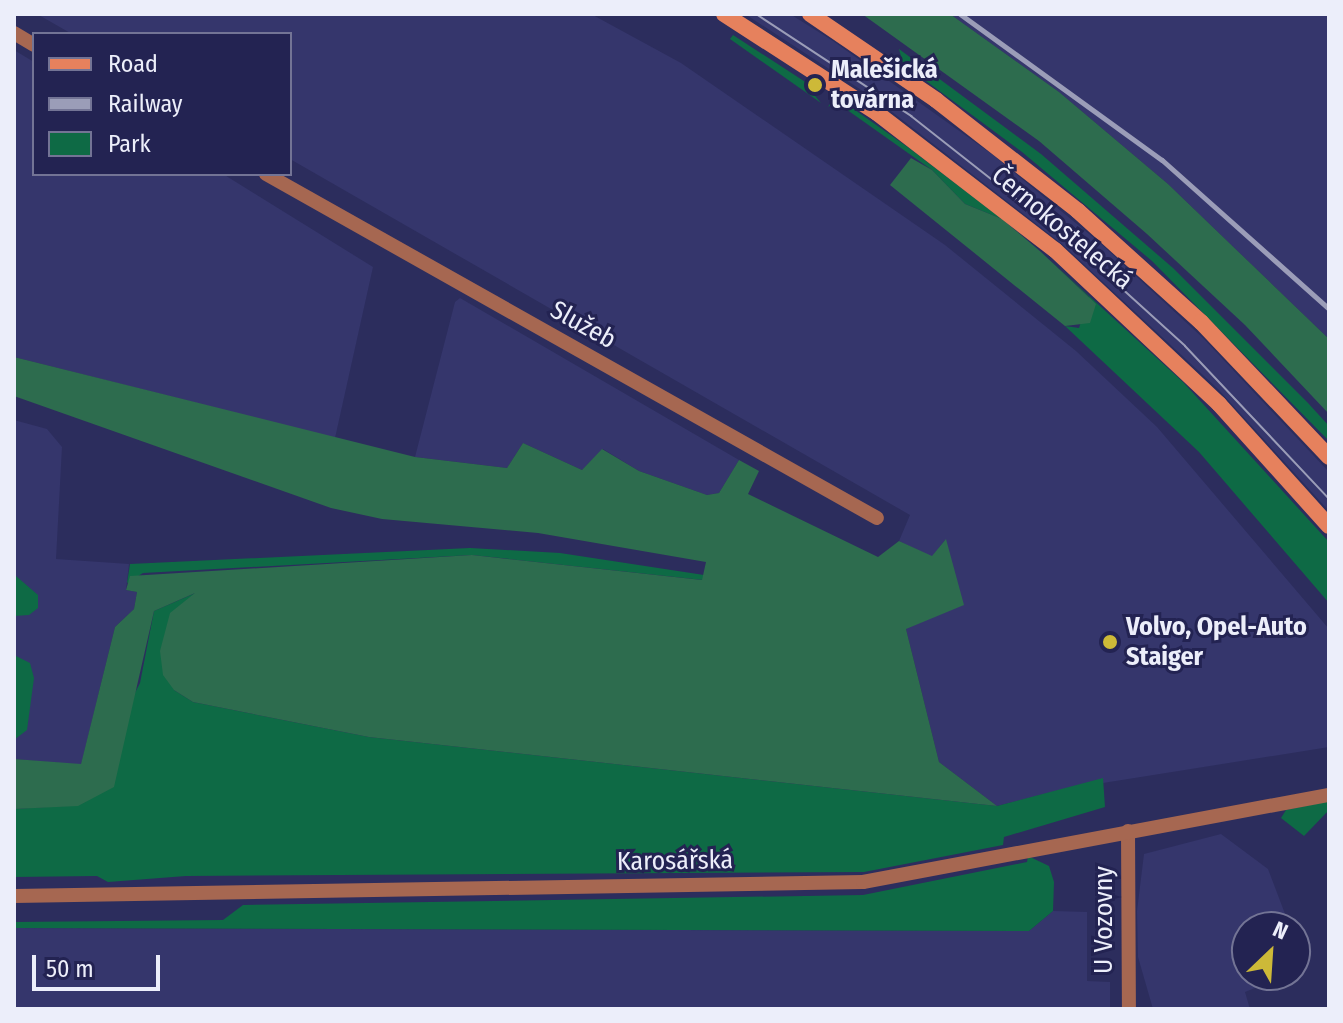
<!DOCTYPE html>
<meta charset="utf-8">
<style>
body{margin:0}
#map{position:relative;width:1343px;height:1023px;overflow:hidden;background:#2c2d5d;font-family:"Fira Sans Condensed",sans-serif}
div>[style]{position:absolute}
.built>*{inset:0;background:#35366c}
.green>*{inset:0;background:#0e6a45}
.forest>*{inset:0;background:#2d6c4e}
.street>*{height:14px;margin:-7px;padding:0 7px;transform-origin:7px;border-radius:7px;background:#a66751}
.secondary>*{height:16px;margin:-8px;padding:0 8px;transform-origin:8px;border-radius:8px;background:#e6815d}
.tram>*{height:2px;margin:-1px;padding:0 1px;transform-origin:1px;border-radius:1px;background:#9b9db8}
.rail>*{height:5px;margin:-2.5px;padding:0 2.5px;transform-origin:2.5px;border-radius:2.5px;background:#9b9db8}
.dots>*{width:22px;height:22px;translate:-50% -50%;box-sizing:border-box;border:4px solid #232352;border-radius:50%}
span{translate:-50% -50%;white-space:nowrap;text-align:center;line-height:1.15;-webkit-text-stroke:6px #232352;paint-order:stroke}
.poi-label{font-size:26px;color:#eceefa;font-weight:700}
.left{translate:0 -50%;text-align:left}
.street-label{font-size:26px;color:#eceefa}
.frame{position:absolute;inset:0;border:16px solid #eceefa;pointer-events:none}
.legend{position:absolute;left:32px;top:32px;width:260px;height:144px;box-sizing:border-box;background:#232352;border:2px solid #737495;margin:0;padding:10px 14px;list-style:none;font-size:24px;color:#eceefa}
.legend li{display:flex;align-items:center;gap:16px;height:40px}
.legend b{width:40px;border:2px solid #737495}
.north{position:absolute;left:1231px;top:911px;width:80px;height:80px;box-sizing:border-box;background:#232352;border:2px solid #737495;border-radius:50%;rotate:25deg;font-size:22px;font-weight:700;line-height:32px;text-align:center;color:#eceefa}
.north::after{content:'';display:block;margin:auto;width:28px;height:36px;background:#cdb938;clip-path:polygon(50% 0,100% 100%,50% 72%,0 100%)}
.scale{position:absolute;left:32px;top:955px;width:128px;height:36px;box-sizing:border-box;border:4px solid #eceefa;border-top:0;padding-left:10px;font-size:24px;line-height:28px;white-space:nowrap;color:#eceefa;-webkit-text-stroke:6px #232352;paint-order:stroke}
</style>
<div id="map">
<div class="built">
<div style="clip-path:polygon(37px 14px,591px 14px,681px 63px,945px 245px,1076px 351px,1157px 427px,1329px 629px,1329px 747px,1103px 783px,1103px 779px,997px 806px,939px 762px,906px 629px,945px 540px,932px 557px,899px 541px,910px 515px,290px 159px,290px 34px,72px 34px)"></div>
<div style="clip-path:polygon(745px 14px,790px 14px,833px 41px,993px 155px,1100px 243px,1203px 338px,1329px 472px,1329px 511px,1218px 389px,1062px 244px,878px 101px)"></div>
<div style="clip-path:polygon(950px 14px,1329px 14px,1329px 339px,1168px 184px,1059px 92px)"></div>
<div style="clip-path:polygon(14px 50px,34px 62px,34px 174px,223px 174px,373px 267px,335px 438px,14px 357px)"></div>
<div style="clip-path:polygon(460px 298px,739px 460px,719px 493px,707px 495px,639px 471px,603px 449px,582px 470px,523px 443px,507px 468px,415px 457px,455px 302px)"></div>
<div style="clip-path:polygon(14px 420px,47px 429px,62px 447px,56px 559px,129px 564px,126px 590px,137px 592px,134px 609px,115px 627px,81px 765px,14px 759px)"></div>
<div style="clip-path:polygon(1221px 834px,1268px 869px,1290px 927px,1247px 927px,1247px 975px,1287px 975px,1245px 992px,1250px 1009px,1153px 1009px,1138px 957px,1137px 911px,1144px 854px)"></div>
<div style="clip-path:polygon(1053px 911px,1087px 912px,1087px 981px,1110px 982px,1110px 1009px,14px 1009px,14px 928px,1029px 931px)"></div>
</div>
<div class="green">
<div style="clip-path:polygon(733px 35px,813px 87px,811px 91px,821px 103px,730px 39px)"></div>
<div style="clip-path:polygon(899px 49px,1041px 154px,1173px 268px,1308px 403px,1329px 426px,1329px 441px,1152px 261px,1022px 152px,903px 64px)"></div>
<div style="clip-path:polygon(835px 96px,909px 148px,1002px 219px,965px 204px,932px 170px,836px 102px,828px 107px)"></div>
<div style="clip-path:polygon(1041px 252px,1183px 382px,1329px 542px,1329px 603px,1199px 452px,1065px 326px,1079px 328px,1089px 297px)"></div>
<div style="clip-path:polygon(470px 548px,560px 553px,704px 575px,703px 580px,472px 555px,143px 573px,127px 583px,130px 564px)"></div>
<div style="clip-path:polygon(16px 576px,38px 595px,38px 608px,29px 615px,14px 616px)"></div>
<div style="clip-path:polygon(200px 591px,174px 690px,193px 702px,369px 737px,997px 806px,1103px 778px,1105px 807px,1004px 837px,1003px 845px,864px 872px,186px 876px,108px 882px,97px 876px,14px 877px,14px 809px,78px 805px,140px 683px,154px 611px)"></div>
<div style="clip-path:polygon(14px 655px,30px 663px,34px 678px,27px 730px,14px 740px)"></div>
<div style="clip-path:polygon(1329px 801px,1329px 810px,1304px 836px,1281px 818px,1286px 810px)"></div>
<div style="clip-path:polygon(1028px 856px,1049px 866px,1054px 882px,1053px 911px,1029px 931px,14px 928px,14px 922px,223px 920px,243px 905px,863px 895px,1027px 862px)"></div>
</div>
<div class="forest">
<div style="clip-path:polygon(862px 14px,950px 14px,1059px 92px,1168px 184px,1329px 339px,1329px 414px,1245px 325px,1147px 234px,1039px 141px)"></div>
<div style="clip-path:polygon(911px 158px,932px 170px,965px 204px,1002px 219px,1041px 252px,1096px 304px,1090px 323px,1065px 326px,890px 185px)"></div>
<div style="clip-path:polygon(14px 357px,415px 457px,507px 468px,523px 443px,582px 470px,602px 449px,639px 471px,707px 495px,719px 493px,739px 460px,759px 471px,748px 494px,878px 557px,899px 541px,932px 556px,946px 539px,964px 605px,906px 629px,939px 762px,997px 806px,369px 737px,193px 702px,174px 690px,163px 675px,160px 651px,170px 613px,195px 593px,154px 611px,114px 787px,78px 806px,14px 809px,14px 759px,81px 764px,115px 627px,134px 609px,137px 592px,126px 590px,130px 576px,472px 555px,702px 580px,706px 562px,538px 533px,382px 519px,331px 508px,14px 396px)"></div>
</div>
<div class="street">
<div style="left:14px;top:33px;width:23px;rotate:31deg"></div>
<div style="left:266px;top:174px;width:701px;rotate:29.38deg"></div>
<div style="left:1128px;top:831px;width:178px;rotate:89.7deg"></div>
<div style="left:14px;top:896px;width:849px;rotate:-0.94deg"></div>
<div style="left:863px;top:882px;width:474px;rotate:-10.6deg"></div>
</div>
<div class="secondary">
<div style="left:724px;top:14px;width:182px;rotate:32.9deg"></div>
<div style="left:877px;top:113px;width:225px;rotate:37.6deg"></div>
<div style="left:1055px;top:250px;width:225px;rotate:43.2deg"></div>
<div style="left:1219px;top:404px;width:164px;rotate:48deg"></div>
<div style="left:810px;top:14px;width:153px;rotate:34.3deg"></div>
<div style="left:936px;top:100px;width:180px;rotate:38deg"></div>
<div style="left:1078px;top:211px;width:166px;rotate:42.1deg"></div>
<div style="left:1201px;top:322px;width:186px;rotate:46.5deg"></div>
</div>
<div class="tram">
<div style="left:756px;top:14px;width:186px;rotate:33.3deg"></div>
<div style="left:911px;top:116px;width:196px;rotate:38.2deg"></div>
<div style="left:1065px;top:237px;width:162px;rotate:42.2deg"></div>
<div style="left:1185px;top:346px;width:210px;rotate:46.7deg"></div>
</div>
<div class="rail">
<div style="left:960px;top:14px;width:249px;rotate:35.9deg"></div>
<div style="left:1162px;top:160px;width:224px;rotate:41.7deg"></div>
</div>
<div class="dots">
<div style="left:815px;top:85px;background:#cdb938"></div>
<div style="left:1110px;top:642px;background:#cdb938"></div>
</div>
<div class="poi-label">
<span class="left" style="left:831px;top:85px">Malešická<br>továrna</span>
<span class="left" style="left:1126px;top:642px">Volvo, Opel-Auto<br>Staiger</span>
</div>
<div class="street-label">
<span style="left:1062px;top:228px;rotate:40deg">Černokostelecká</span>
<span style="left:583px;top:325px;rotate:29deg">Služeb</span>
<span style="left:675px;top:861px;rotate:-1deg">Karosářská</span>
<span style="left:1104px;top:920px;rotate:-90deg">U Vozovny</span>
</div>
<div class="frame"></div>
<ul class="legend">
<li><b style="height:10px;background:#e6815d"></b>Road</li>
<li><b style="height:10px;background:#9b9db8"></b>Railway</li>
<li><b style="height:22px;background:#0e6a45"></b>Park</li>
</ul>
<div class="north">N</div>
<div class="scale">50 m</div>
</div>
